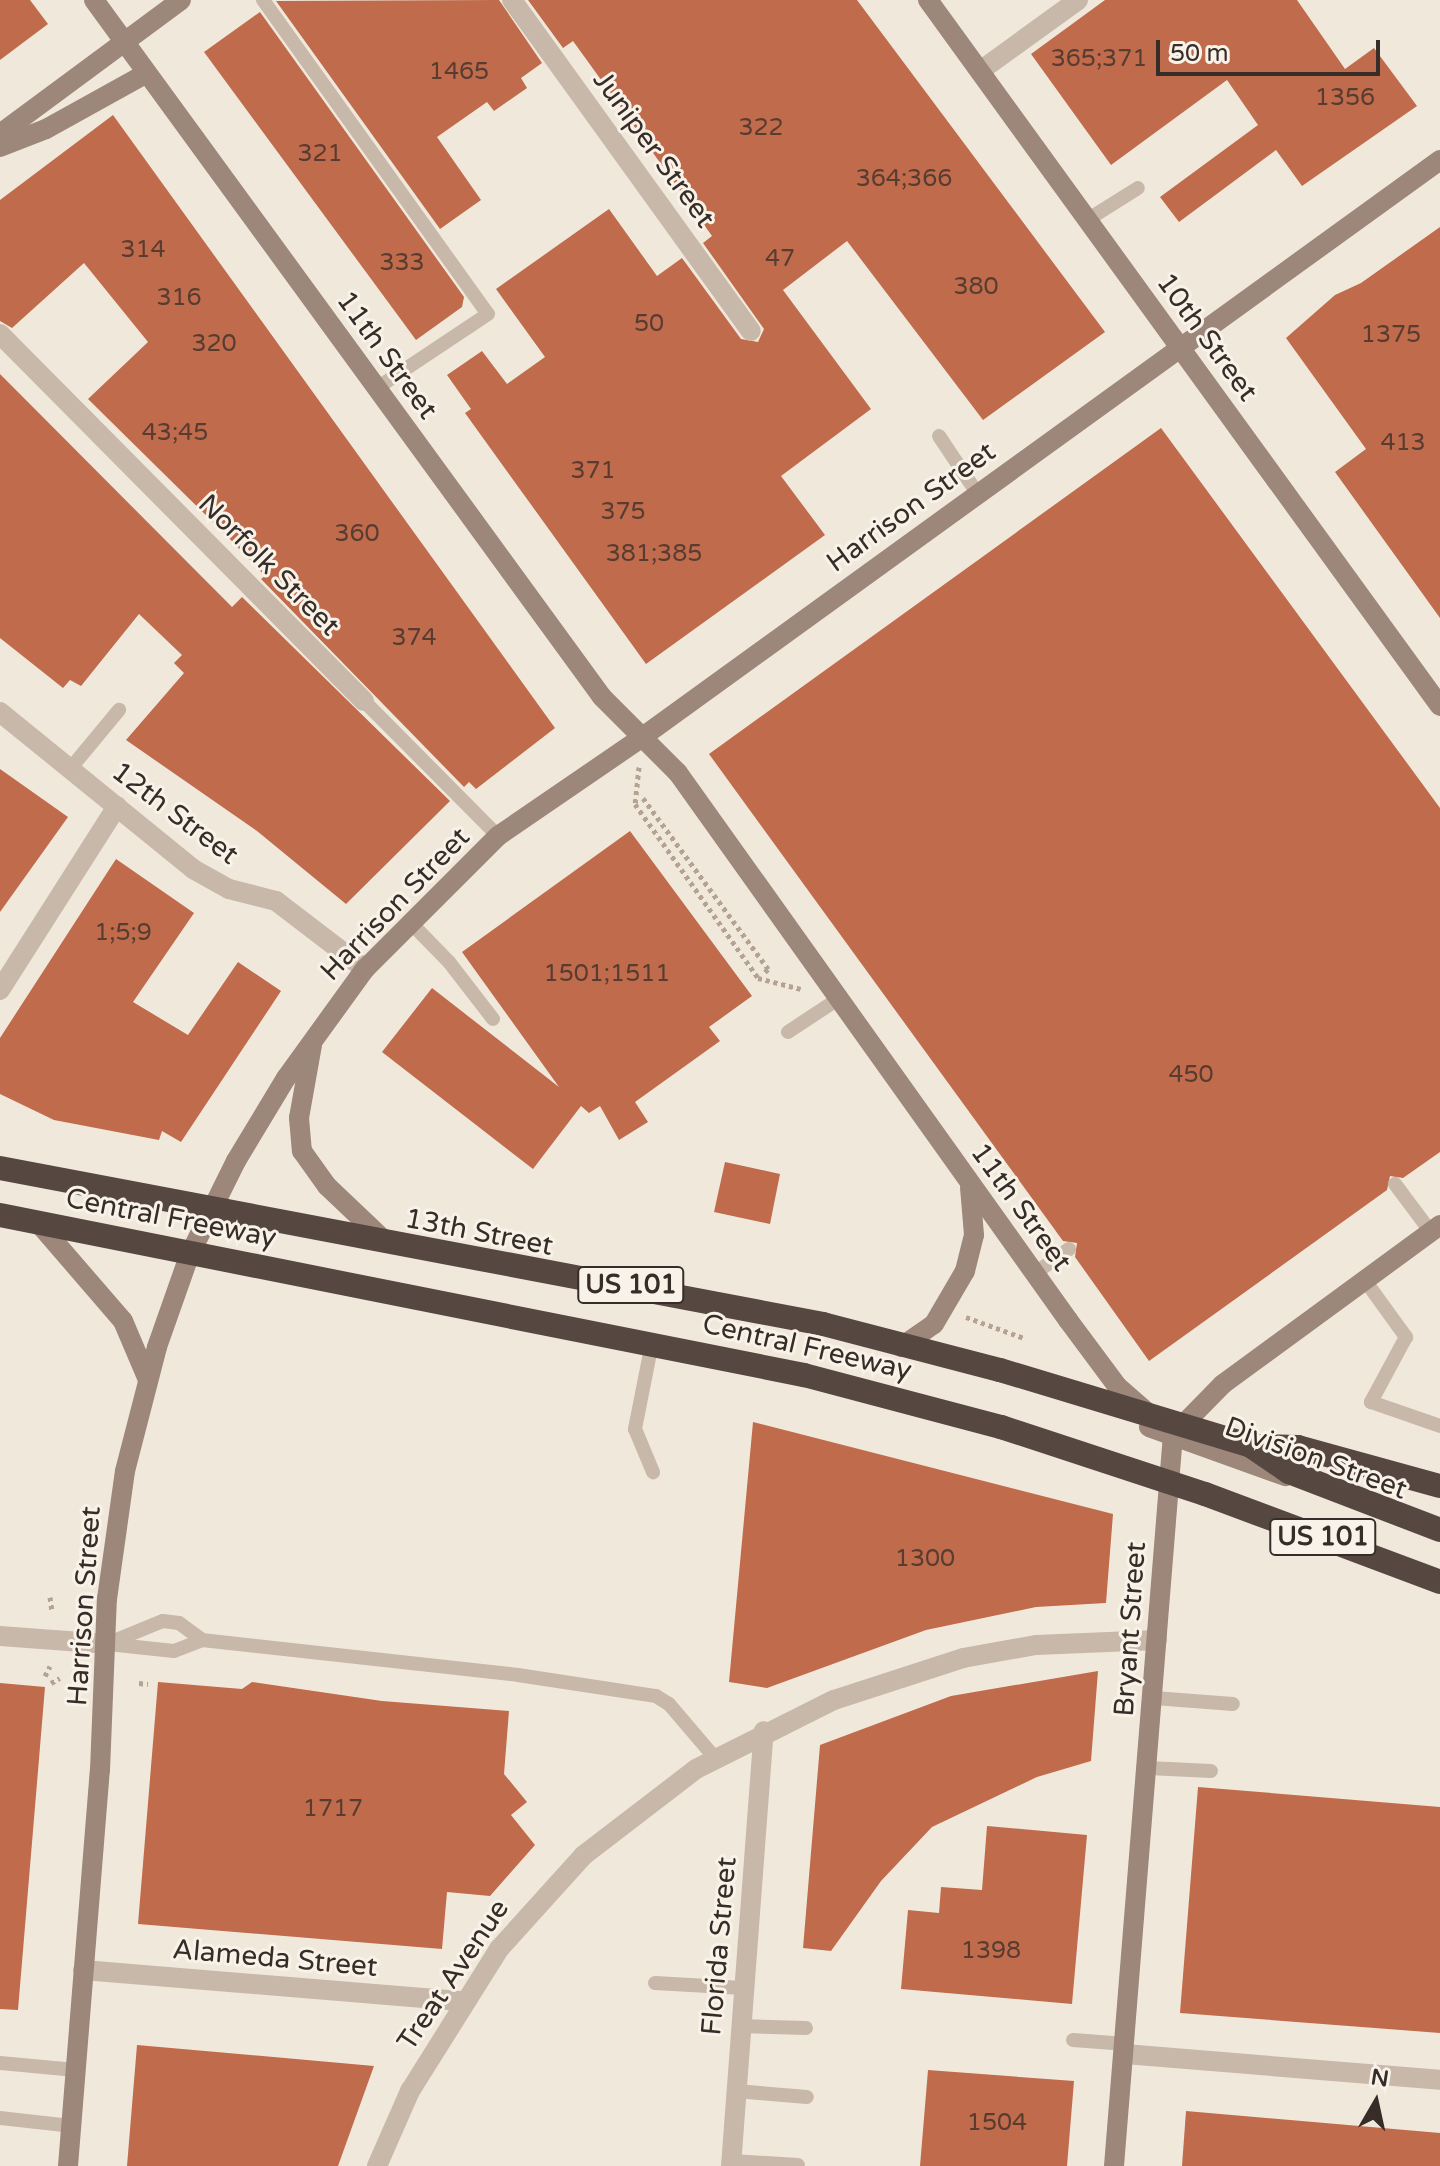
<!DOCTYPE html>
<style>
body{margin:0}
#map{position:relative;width:1440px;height:2166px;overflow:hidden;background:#f1e8dc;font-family:"Varela Round",sans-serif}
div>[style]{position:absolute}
.building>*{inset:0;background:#c06b4b}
.path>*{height:5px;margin-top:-2.5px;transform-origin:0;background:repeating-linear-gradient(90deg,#b4a293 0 4px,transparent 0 8px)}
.lane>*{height:14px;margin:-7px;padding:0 7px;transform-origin:7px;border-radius:7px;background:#c8b8a9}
.street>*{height:20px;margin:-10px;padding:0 10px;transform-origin:10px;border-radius:10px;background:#c8b8a9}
.secondary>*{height:20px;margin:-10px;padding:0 10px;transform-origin:10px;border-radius:10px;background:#9c877a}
.highway>*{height:24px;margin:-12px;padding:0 12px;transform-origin:12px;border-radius:12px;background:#564740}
.highway-bridge>*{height:24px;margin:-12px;padding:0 12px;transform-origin:12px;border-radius:12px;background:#564740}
span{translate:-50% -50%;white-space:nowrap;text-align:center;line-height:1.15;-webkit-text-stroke:6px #f9f2e8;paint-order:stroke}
.number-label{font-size:24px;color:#583c31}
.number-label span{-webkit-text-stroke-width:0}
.shield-label span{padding:2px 6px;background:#f9f2e8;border:2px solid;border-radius:6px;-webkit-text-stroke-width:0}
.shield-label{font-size:26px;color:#362d28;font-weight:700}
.street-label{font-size:28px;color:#362d28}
.north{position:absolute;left:1336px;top:2062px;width:80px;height:80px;-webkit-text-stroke:6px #f9f2e8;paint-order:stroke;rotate:9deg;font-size:22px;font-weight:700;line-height:32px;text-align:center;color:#362d28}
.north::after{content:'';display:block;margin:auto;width:28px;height:36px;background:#362d28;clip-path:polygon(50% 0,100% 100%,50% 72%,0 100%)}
.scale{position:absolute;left:1156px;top:40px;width:224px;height:36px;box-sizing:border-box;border:4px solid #362d28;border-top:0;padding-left:10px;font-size:24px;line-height:28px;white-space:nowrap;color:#362d28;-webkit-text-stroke:6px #f9f2e8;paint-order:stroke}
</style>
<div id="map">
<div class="building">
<div style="clip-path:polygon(0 0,30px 0,48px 24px,0 60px)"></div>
<div style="clip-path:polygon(499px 0,542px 63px,521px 78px,527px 88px,494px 111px,487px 102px,437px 137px,481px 200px,440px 229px,276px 1px)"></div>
<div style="clip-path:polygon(528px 0,857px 0,1105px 332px,983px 420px,847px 241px,783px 290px,871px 409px,781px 476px,825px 535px,646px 664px,465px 413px,471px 409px,447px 375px,482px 351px,507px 384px,545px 357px,496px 289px,609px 209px,657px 276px,682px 258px,741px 339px,758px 342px,764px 329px,703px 243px,712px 236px,612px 95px,573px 41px,563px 48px)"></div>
<div style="clip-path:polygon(1105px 0,1297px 0,1345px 69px,1374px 48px,1417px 106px,1302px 186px,1276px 150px,1179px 222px,1160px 197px,1258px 125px,1227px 80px,1111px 165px,1031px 54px)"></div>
<div style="clip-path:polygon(260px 12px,464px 297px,462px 307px,416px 340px,204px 52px)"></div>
<div style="clip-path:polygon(113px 115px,555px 728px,476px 789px,469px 782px,464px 787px,261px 579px,265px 576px,227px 536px,88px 399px,148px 342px,84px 263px,12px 328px,0 321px,0 200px)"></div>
<div style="clip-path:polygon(1440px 227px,1440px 618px,1335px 472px,1366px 449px,1286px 338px,1335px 295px,1361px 283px)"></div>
<div style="clip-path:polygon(0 374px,232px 607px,242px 597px,450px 801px,346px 904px,257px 831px,126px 740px,184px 673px,174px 663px,182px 655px,139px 614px,81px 686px,70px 680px,63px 688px,0 638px)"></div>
<div style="clip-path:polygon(1161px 428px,1440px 808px,1440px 1152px,1403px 1178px,1390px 1176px,1387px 1190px,1149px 1361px,1075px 1257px,1077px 1243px,1063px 1241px,709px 754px)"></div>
<div style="clip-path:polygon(0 769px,68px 817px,0 912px)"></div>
<div style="clip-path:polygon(630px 831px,752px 996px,709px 1027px,720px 1041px,635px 1102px,648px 1122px,619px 1140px,600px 1106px,589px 1113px,581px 1106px,533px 1169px,382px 1052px,432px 988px,559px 1087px,462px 952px)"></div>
<div style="clip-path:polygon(116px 859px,194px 913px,133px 1002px,188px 1035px,238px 962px,281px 991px,181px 1142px,162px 1131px,159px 1140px,54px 1120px,0 1094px,0 1038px)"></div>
<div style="clip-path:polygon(725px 1162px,780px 1174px,770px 1224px,714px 1212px)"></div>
<div style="clip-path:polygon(753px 1422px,1113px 1514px,1106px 1603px,1036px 1607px,926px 1630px,767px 1688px,729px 1682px)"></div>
<div style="clip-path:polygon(1098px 1671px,1091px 1761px,1037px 1777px,932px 1827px,881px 1881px,831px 1951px,803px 1948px,820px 1745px,951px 1696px)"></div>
<div style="clip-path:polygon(158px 1682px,242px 1689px,252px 1682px,382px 1701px,509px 1711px,504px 1774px,527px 1802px,511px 1815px,535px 1845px,490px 1896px,447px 1892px,442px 1949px,138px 1924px)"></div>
<div style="clip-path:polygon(0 1683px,45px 1687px,18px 2010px,0 2009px)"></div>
<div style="clip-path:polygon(1198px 1787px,1440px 1807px,1440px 2033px,1180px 2013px)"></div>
<div style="clip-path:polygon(987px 1826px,1087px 1835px,1072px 2004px,901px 1989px,908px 1910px,939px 1913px,941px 1887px,982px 1890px)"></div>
<div style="clip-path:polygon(137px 2045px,374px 2066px,338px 2166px,127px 2166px)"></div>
<div style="clip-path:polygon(928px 2070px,1074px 2081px,1067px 2166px,920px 2166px)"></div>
<div style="clip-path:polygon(1186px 2111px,1440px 2133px,1440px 2166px,1182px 2166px)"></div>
</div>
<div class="path">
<div style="left:639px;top:767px;width:37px;rotate:96deg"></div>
<div style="left:635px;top:804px;width:213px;rotate:54.7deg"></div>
<div style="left:758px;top:978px;width:44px;rotate:14.3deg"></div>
<div style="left:643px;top:798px;width:212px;rotate:53.8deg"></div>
<div style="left:768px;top:969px;width:6px;rotate:135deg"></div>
<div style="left:966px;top:1317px;width:62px;rotate:19.9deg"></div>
<div style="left:50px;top:1597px;width:15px;rotate:82deg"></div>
<div style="left:45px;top:1676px;width:11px;rotate:-63deg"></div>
<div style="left:51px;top:1683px;width:10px;rotate:-29deg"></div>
<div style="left:139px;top:1683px;width:9px;rotate:6deg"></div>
</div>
<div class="lane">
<div style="left:263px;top:0;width:386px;rotate:54.4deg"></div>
<div style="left:488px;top:314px;width:133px;rotate:146.3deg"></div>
<div style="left:1087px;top:220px;width:60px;rotate:-32.1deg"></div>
<div style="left:939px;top:436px;width:69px;rotate:56.3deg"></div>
<div style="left:364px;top:701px;width:190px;rotate:45.2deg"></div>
<div style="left:70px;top:769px;width:77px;rotate:-50.3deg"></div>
<div style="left:409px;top:921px;width:57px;rotate:45.7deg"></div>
<div style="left:449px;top:962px;width:72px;rotate:52.3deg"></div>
<div style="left:788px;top:1032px;width:60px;rotate:-33.4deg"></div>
<div style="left:1395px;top:1184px;width:59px;rotate:53.3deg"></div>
<div style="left:1034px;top:1274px;width:43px;rotate:-35.5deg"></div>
<div style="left:1364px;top:1279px;width:72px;rotate:54.1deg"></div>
<div style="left:1406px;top:1337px;width:74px;rotate:118.3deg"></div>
<div style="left:1371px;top:1402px;width:73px;rotate:19.2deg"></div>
<div style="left:651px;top:1348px;width:83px;rotate:101.2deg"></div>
<div style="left:635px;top:1429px;width:47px;rotate:67.3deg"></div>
<div style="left:109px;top:1643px;width:58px;rotate:-22.2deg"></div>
<div style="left:163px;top:1621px;width:16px;rotate:7deg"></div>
<div style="left:179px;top:1623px;width:29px;rotate:36deg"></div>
<div style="left:108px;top:1644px;width:66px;rotate:6.1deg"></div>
<div style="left:174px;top:1651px;width:30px;rotate:-21deg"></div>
<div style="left:202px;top:1640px;width:318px;rotate:6.3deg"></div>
<div style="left:518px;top:1675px;width:140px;rotate:8.7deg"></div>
<div style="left:656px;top:1696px;width:15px;rotate:32deg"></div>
<div style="left:669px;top:1704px;width:71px;rotate:49.6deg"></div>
<div style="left:1154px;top:1698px;width:79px;rotate:4.3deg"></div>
<div style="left:1148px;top:1768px;width:63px;rotate:2.7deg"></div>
<div style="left:655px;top:1983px;width:88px;rotate:3.3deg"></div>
<div style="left:740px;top:2026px;width:66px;rotate:1.7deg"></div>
<div style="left:1073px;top:2040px;width:53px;rotate:4.3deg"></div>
<div style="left:0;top:2063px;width:76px;rotate:5.3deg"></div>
<div style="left:736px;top:2091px;width:71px;rotate:4.8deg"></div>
<div style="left:0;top:2118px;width:71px;rotate:6.4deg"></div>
<div style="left:732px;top:2161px;width:66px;rotate:3.5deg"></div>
</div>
<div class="street">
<div style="left:512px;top:0;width:408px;rotate:54.2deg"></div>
<div style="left:980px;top:71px;width:121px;rotate:-35.9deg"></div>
<div style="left:0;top:334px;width:517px;rotate:45.24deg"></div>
<div style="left:0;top:712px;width:249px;rotate:39.1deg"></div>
<div style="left:193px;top:869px;width:41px;rotate:29.1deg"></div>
<div style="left:229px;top:889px;width:49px;rotate:14.3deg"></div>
<div style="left:276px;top:901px;width:112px;rotate:37.4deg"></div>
<div style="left:0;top:990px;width:218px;rotate:-57.5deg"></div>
<div style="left:0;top:1636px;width:108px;rotate:4.2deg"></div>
<div style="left:83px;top:1970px;width:381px;rotate:4.7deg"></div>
<div style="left:1125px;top:2054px;width:316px;rotate:4.7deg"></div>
<div style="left:377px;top:2166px;width:82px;rotate:-66.3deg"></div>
<div style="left:410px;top:2091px;width:168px;rotate:-57.9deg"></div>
<div style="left:499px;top:1949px;width:127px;rotate:-47.9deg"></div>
<div style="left:584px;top:1855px;width:141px;rotate:-37.5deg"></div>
<div style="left:696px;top:1769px;width:154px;rotate:-26.6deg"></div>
<div style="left:834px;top:1700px;width:136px;rotate:-18deg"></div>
<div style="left:963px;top:1658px;width:74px;rotate:-10.1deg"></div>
<div style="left:1036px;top:1645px;width:121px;rotate:-2.4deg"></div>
<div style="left:731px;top:2166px;width:436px;rotate:-85.7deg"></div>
</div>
<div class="secondary">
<div style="left:94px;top:0;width:862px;rotate:53.91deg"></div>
<div style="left:602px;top:697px;width:107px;rotate:45deg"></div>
<div style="left:678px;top:773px;width:672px;rotate:54.51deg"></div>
<div style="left:1068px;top:1320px;width:82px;rotate:53.4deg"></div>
<div style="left:1117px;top:1386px;width:43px;rotate:41.2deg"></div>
<div style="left:928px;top:0;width:872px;rotate:54.05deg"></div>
<div style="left:0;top:134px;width:225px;rotate:-36.5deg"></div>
<div style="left:0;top:147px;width:49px;rotate:-21.4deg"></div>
<div style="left:46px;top:129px;width:115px;rotate:-29deg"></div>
<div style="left:312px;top:1045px;width:74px;rotate:100.1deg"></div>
<div style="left:299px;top:1118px;width:33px;rotate:85deg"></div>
<div style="left:302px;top:1151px;width:43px;rotate:54.5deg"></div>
<div style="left:327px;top:1186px;width:81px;rotate:43.5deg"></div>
<div style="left:41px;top:1226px;width:125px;rotate:49.2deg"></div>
<div style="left:123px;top:1321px;width:64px;rotate:67deg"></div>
<div style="left:901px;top:1347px;width:40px;rotate:-34.9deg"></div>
<div style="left:934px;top:1324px;width:61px;rotate:-59.7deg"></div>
<div style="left:965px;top:1271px;width:37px;rotate:-76deg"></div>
<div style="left:974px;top:1235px;width:48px;rotate:-94.8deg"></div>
<div style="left:1149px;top:1427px;width:145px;rotate:19.8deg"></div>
<div style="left:68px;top:2166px;width:397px;rotate:-85.4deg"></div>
<div style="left:100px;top:1770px;width:171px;rotate:-87.7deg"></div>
<div style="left:107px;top:1599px;width:129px;rotate:-82deg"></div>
<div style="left:125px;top:1471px;width:128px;rotate:-75.5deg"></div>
<div style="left:157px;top:1347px;width:96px;rotate:-70.6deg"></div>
<div style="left:189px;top:1256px;width:106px;rotate:-63.7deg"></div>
<div style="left:236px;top:1161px;width:97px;rotate:-58.9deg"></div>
<div style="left:286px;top:1078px;width:135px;rotate:-54.1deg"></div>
<div style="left:365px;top:969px;width:188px;rotate:-45deg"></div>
<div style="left:498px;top:836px;width:173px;rotate:-34.4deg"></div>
<div style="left:641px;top:738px;width:986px;rotate:-35.88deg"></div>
<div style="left:1114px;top:2166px;width:733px;rotate:-85.39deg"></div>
<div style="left:1173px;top:1435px;width:71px;rotate:-45.6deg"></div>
<div style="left:1223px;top:1384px;width:269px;rotate:-36.2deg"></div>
</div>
<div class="highway">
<div style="left:1251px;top:1446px;width:46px;rotate:34.4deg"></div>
<div style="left:1289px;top:1472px;width:162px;rotate:21deg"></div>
<div style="left:1252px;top:1446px;width:46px;rotate:1.2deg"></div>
<div style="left:1298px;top:1447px;width:147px;rotate:15.4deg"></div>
<div style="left:1205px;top:1494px;width:251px;rotate:20.5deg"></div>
</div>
<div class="highway-bridge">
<div style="left:0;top:1168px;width:838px;rotate:10.73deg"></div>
<div style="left:823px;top:1324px;width:183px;rotate:14.6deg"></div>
<div style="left:1000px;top:1370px;width:262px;rotate:16.8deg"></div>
<div style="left:0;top:1215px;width:820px;rotate:11.26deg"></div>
<div style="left:804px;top:1375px;width:204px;rotate:14.8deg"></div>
<div style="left:1001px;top:1427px;width:215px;rotate:18.2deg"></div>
</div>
<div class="number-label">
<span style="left:1099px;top:59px">365;371</span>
<span style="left:459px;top:72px">1465</span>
<span style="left:1345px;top:98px">1356</span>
<span style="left:761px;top:128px">322</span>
<span style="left:320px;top:154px">321</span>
<span style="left:904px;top:179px">364;366</span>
<span style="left:143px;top:250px">314</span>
<span style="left:780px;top:259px">47</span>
<span style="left:402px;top:263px">333</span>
<span style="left:976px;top:287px">380</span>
<span style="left:179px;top:298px">316</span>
<span style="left:649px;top:324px">50</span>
<span style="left:1391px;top:335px">1375</span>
<span style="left:214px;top:344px">320</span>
<span style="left:175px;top:433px">43;45</span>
<span style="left:1403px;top:443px">413</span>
<span style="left:593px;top:471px">371</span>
<span style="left:623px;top:512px">375</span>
<span style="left:357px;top:534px">360</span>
<span style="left:654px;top:554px">381;385</span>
<span style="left:414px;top:638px">374</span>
<span style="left:123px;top:933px">1;5;9</span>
<span style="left:607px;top:974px">1501;1511</span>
<span style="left:1191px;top:1075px">450</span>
<span style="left:925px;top:1559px">1300</span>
<span style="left:333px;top:1809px">1717</span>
<span style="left:991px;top:1951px">1398</span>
<span style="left:997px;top:2123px">1504</span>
</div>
<div class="shield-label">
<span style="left:631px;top:1285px">US 101</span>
<span style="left:1323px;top:1537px">US 101</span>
</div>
<div class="street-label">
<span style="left:654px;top:149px;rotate:54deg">Juniper Street</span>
<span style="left:1207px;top:337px;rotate:54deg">10th Street</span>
<span style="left:387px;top:355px;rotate:54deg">11th Street</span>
<span style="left:911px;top:507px;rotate:-36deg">Harrison Street</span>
<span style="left:269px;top:565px;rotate:45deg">Norfolk Street</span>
<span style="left:175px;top:813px;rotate:37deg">12th Street</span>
<span style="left:395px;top:904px;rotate:-46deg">Harrison Street</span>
<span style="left:1021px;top:1207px;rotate:54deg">11th Street</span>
<span style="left:171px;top:1218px;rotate:11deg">Central Freeway</span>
<span style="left:479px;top:1232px;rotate:11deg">13th Street</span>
<span style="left:807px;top:1347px;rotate:13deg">Central Freeway</span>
<span style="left:1316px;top:1458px;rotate:20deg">Division Street</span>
<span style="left:84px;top:1606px;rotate:-86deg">Harrison Street</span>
<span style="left:1130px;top:1629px;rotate:-86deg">Bryant Street</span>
<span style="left:719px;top:1946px;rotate:-85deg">Florida Street</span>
<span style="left:275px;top:1958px;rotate:5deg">Alameda Street</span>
<span style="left:453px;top:1975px;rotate:-56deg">Treat Avenue</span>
</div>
<div class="north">N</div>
<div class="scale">50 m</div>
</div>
